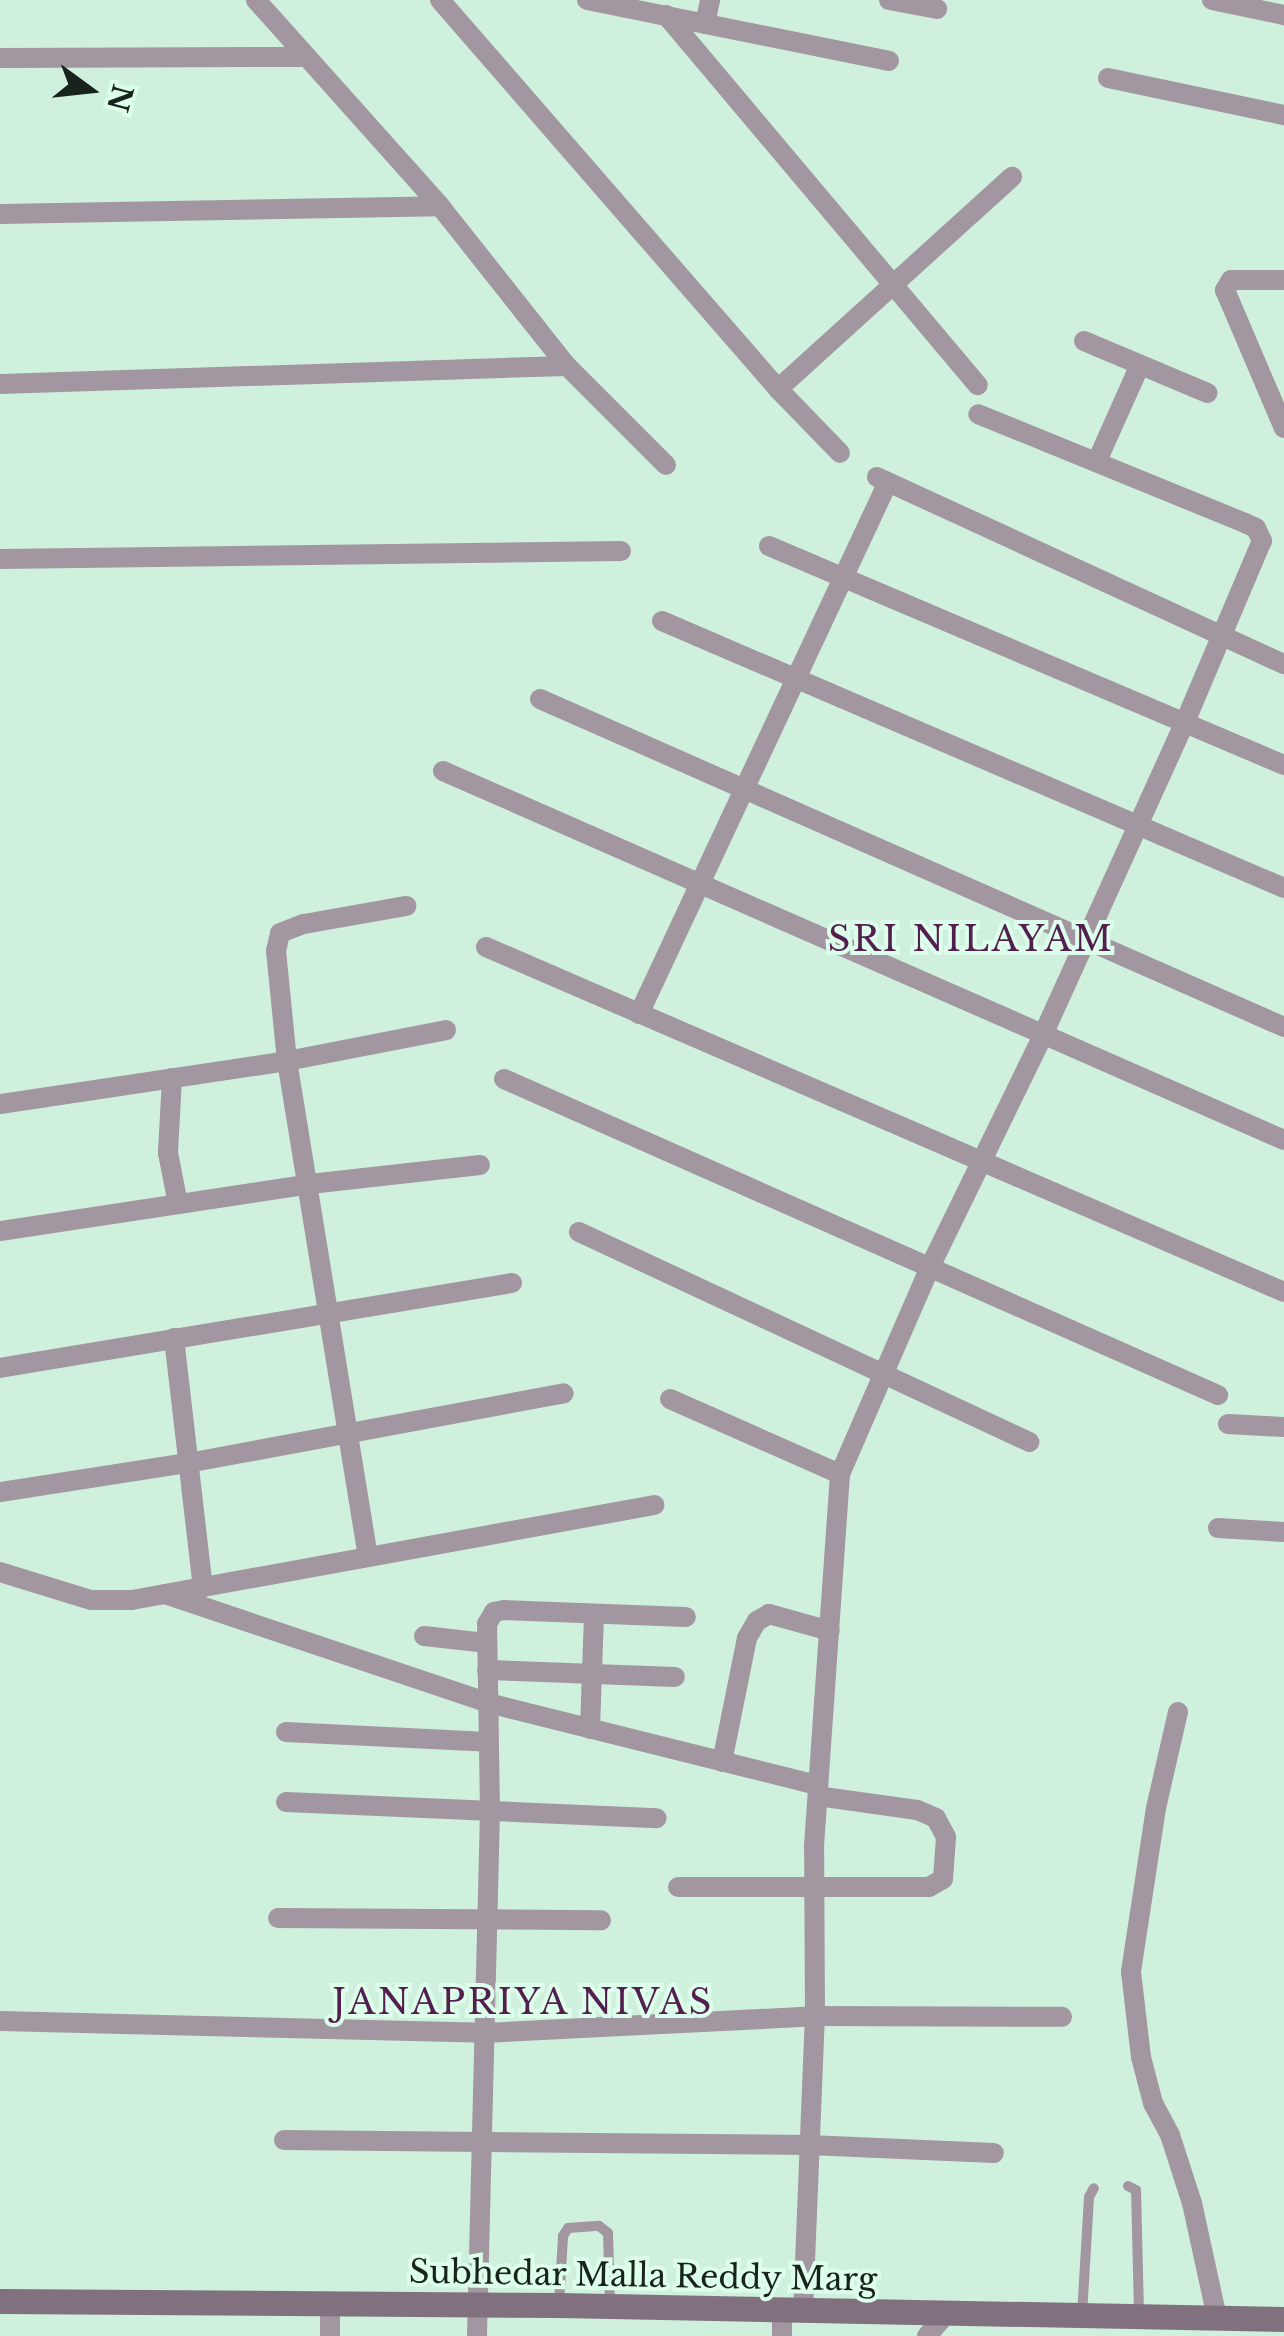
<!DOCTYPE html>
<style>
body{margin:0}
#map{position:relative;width:1284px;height:2336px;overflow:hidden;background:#cff0dd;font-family:"Libre Baskerville",serif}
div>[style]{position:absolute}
.lane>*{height:10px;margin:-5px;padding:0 5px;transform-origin:5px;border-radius:5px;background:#a297a1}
.street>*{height:20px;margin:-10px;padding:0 10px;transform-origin:10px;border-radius:10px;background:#a297a1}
.secondary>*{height:25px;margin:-12.5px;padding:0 12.5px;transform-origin:12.5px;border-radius:12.5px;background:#81717f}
span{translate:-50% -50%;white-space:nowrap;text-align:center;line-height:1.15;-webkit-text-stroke:8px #dcfeea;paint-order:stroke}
.street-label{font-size:32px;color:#17231c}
.neighbourhood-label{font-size:35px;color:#521f4f;letter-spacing:2.5px}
.north{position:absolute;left:40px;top:40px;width:100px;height:100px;-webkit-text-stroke:8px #dcfeea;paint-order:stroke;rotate:105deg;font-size:28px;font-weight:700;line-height:40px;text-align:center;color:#17231c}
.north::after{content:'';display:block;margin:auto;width:35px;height:45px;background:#17231c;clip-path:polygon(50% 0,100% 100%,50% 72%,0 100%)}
</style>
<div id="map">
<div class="lane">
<div style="left:1128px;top:2186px;width:9px;rotate:27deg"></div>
<div style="left:1136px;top:2190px;width:124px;rotate:88.6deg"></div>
<div style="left:559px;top:2304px;width:68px;rotate:-86.6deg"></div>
<div style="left:563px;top:2236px;width:9px;rotate:-58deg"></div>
<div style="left:568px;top:2228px;width:31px;rotate:-4deg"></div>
<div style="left:599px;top:2226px;width:11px;rotate:38deg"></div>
<div style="left:608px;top:2233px;width:72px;rotate:88.4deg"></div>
<div style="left:1082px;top:2315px;width:118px;rotate:-86.6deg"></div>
<div style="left:1089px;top:2197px;width:10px;rotate:-61deg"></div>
</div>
<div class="street">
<div style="left:256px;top:0;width:276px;rotate:48.2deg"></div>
<div style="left:440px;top:206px;width:204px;rotate:51.6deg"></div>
<div style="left:567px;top:366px;width:140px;rotate:45deg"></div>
<div style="left:440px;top:0;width:515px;rotate:49.01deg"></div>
<div style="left:778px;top:389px;width:89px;rotate:45.9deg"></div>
<div style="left:587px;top:0;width:308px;rotate:11.4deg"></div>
<div style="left:889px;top:0;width:49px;rotate:10.6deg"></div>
<div style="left:1212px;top:0;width:74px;rotate:11.8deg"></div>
<div style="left:666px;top:15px;width:484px;rotate:49.9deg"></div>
<div style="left:705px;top:24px;width:25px;rotate:-78deg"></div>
<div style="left:0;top:58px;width:304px;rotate:-0.2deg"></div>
<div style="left:1108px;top:78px;width:180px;rotate:11.9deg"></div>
<div style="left:0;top:214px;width:440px;rotate:-1deg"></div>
<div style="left:1284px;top:280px;width:53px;rotate:180deg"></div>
<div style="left:1231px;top:280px;width:12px;rotate:121deg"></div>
<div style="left:1225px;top:290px;width:150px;rotate:66.9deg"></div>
<div style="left:1084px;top:341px;width:134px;rotate:22.8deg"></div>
<div style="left:0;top:384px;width:567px;rotate:-1.82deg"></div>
<div style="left:778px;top:389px;width:316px;rotate:-42.2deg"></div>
<div style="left:1097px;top:461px;width:105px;rotate:-65.9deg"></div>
<div style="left:877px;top:477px;width:448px;rotate:24.7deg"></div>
<div style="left:769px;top:546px;width:560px;rotate:23.04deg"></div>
<div style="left:0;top:559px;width:621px;rotate:-0.74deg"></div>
<div style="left:662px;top:621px;width:677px;rotate:23.23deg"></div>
<div style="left:540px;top:699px;width:813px;rotate:23.79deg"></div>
<div style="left:443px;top:771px;width:918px;rotate:23.69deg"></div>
<div style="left:486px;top:947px;width:869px;rotate:23.38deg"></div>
<div style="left:639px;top:1014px;width:587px;rotate:-64.92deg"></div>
<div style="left:172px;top:1078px;width:75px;rotate:93.1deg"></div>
<div style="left:168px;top:1153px;width:52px;rotate:78.9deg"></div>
<div style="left:504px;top:1079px;width:781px;rotate:23.87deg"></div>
<div style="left:0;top:1104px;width:290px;rotate:-8.5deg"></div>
<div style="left:287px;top:1061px;width:162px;rotate:-11deg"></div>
<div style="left:0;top:1231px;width:314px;rotate:-8.6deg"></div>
<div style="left:310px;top:1184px;width:171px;rotate:-6.4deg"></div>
<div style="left:579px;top:1232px;width:497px;rotate:25deg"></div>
<div style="left:174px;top:1338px;width:251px;rotate:83.4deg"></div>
<div style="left:0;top:1368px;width:519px;rotate:-9.43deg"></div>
<div style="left:670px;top:1399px;width:186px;rotate:23.8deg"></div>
<div style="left:1228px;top:1424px;width:56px;rotate:3.1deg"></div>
<div style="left:0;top:1492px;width:190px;rotate:-8.8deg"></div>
<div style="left:188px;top:1463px;width:382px;rotate:-10.5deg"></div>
<div style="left:1218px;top:1528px;width:66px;rotate:3.5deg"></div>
<div style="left:368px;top:1557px;width:503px;rotate:-99.27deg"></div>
<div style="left:287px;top:1061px;width:111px;rotate:-95.7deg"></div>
<div style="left:276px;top:951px;width:18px;rotate:-77deg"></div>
<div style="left:280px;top:933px;width:26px;rotate:-21deg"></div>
<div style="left:304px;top:924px;width:104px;rotate:-10deg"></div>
<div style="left:0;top:1572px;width:95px;rotate:17.1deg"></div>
<div style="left:91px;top:1600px;width:41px"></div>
<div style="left:132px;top:1600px;width:531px;rotate:-10.31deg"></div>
<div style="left:165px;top:1594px;width:341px;rotate:18.6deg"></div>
<div style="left:488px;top:1703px;width:340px;rotate:14deg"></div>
<div style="left:424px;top:1636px;width:62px;rotate:6.4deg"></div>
<div style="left:487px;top:1670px;width:188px;rotate:2.1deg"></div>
<div style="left:1178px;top:1712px;width:98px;rotate:102.9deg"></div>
<div style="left:1156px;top:1808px;width:166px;rotate:98.7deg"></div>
<div style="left:1131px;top:1972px;width:86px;rotate:83.3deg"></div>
<div style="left:1141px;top:2057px;width:48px;rotate:75.4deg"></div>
<div style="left:1153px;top:2103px;width:36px;rotate:62deg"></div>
<div style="left:1170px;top:2135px;width:71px;rotate:72.1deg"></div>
<div style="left:1192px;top:2203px;width:118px;rotate:77.7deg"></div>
<div style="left:590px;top:1729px;width:113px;rotate:-88deg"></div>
<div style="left:286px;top:1732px;width:202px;rotate:2.8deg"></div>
<div style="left:722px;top:1762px;width:126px;rotate:-78.6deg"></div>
<div style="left:747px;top:1638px;width:20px;rotate:-60deg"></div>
<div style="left:757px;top:1621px;width:14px;rotate:-30deg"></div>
<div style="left:769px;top:1614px;width:63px;rotate:15.6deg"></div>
<div style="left:286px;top:1802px;width:371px;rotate:2.5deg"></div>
<div style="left:678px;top:1887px;width:251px"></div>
<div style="left:929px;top:1887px;width:16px;rotate:-30deg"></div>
<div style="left:943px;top:1879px;width:42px;rotate:-85.9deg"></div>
<div style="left:946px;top:1837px;width:21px;rotate:-118deg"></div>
<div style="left:936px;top:1818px;width:21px;rotate:-157deg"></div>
<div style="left:917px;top:1810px;width:100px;rotate:-172deg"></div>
<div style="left:278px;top:1918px;width:323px;rotate:0.4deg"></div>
<div style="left:0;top:2021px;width:485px;rotate:1.4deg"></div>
<div style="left:485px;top:2033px;width:330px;rotate:-2.9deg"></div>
<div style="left:815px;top:2016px;width:247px;rotate:0.2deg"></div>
<div style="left:284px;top:2140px;width:525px;rotate:0.55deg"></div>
<div style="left:809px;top:2145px;width:185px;rotate:2.5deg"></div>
<div style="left:330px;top:2304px;width:32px;rotate:90deg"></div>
<div style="left:782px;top:2311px;width:25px;rotate:90deg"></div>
<div style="left:803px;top:2312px;width:296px;rotate:-87.7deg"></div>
<div style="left:815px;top:2016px;width:170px;rotate:-90.3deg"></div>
<div style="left:814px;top:1846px;width:373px;rotate:-86deg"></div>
<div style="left:840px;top:1474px;width:226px;rotate:-66.5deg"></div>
<div style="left:930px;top:1267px;width:256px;rotate:-64deg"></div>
<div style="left:1042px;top:1037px;width:346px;rotate:-65.6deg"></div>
<div style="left:1185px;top:722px;width:197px;rotate:-67deg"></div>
<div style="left:1262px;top:541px;width:14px;rotate:-115deg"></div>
<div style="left:1256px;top:528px;width:12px;rotate:-156deg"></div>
<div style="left:1245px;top:523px;width:288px;rotate:-157.8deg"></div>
<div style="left:477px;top:2336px;width:524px;rotate:-88.58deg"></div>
<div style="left:490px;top:1812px;width:188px;rotate:-90.9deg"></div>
<div style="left:487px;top:1624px;width:14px;rotate:-60deg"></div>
<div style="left:494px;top:1612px;width:10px;rotate:-11deg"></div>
<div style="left:504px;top:1610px;width:182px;rotate:2.2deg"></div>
<div style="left:927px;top:2336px;width:29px;rotate:-49deg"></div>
</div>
<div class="secondary">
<div style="left:0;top:2301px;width:559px;rotate:0.41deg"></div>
<div style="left:559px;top:2305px;width:725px;rotate:1.11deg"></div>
</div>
<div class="street-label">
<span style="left:643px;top:2276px;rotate:1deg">Subhedar Malla Reddy Marg</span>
</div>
<div class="neighbourhood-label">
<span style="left:971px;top:939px">SRI NILAYAM</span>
<span style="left:523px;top:2002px">JANAPRIYA NIVAS</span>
</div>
<div class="north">N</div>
</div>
